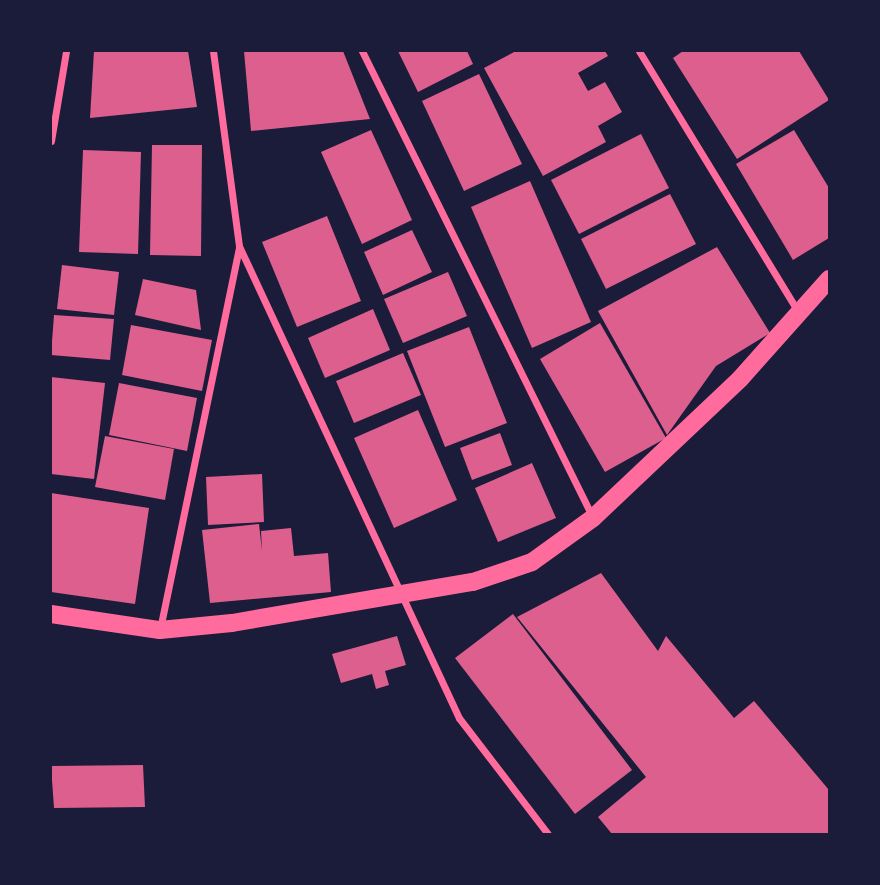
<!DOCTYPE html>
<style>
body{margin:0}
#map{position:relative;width:880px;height:885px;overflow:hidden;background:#1b1b3a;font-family:Poppins,sans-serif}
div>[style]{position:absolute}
.building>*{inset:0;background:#dd5f8e}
.minor>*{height:7px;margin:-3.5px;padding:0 3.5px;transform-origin:3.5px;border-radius:3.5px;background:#ff6b9d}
.primary>*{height:18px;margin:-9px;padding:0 9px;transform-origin:9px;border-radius:9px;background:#ff6b9d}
span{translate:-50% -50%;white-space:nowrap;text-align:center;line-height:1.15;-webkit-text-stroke:7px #1b1b3a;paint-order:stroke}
.frame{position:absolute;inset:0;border:52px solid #1b1b3a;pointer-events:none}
</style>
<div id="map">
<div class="building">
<div style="clip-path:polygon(94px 51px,188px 51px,197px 107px,90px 118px)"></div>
<div style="clip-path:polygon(244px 51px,343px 51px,370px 119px,251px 131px)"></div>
<div style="clip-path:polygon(398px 51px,467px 51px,473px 64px,418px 92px)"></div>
<div style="clip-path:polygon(516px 51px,605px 51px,608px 56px,578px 73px,588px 91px,605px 82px,622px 112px,598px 126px,606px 142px,543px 176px,484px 68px)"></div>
<div style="clip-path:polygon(683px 51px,799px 51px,829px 100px,737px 159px,673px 58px)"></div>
<div style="clip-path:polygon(479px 74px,522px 164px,464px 191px,422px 101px)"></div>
<div style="clip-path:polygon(371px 130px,412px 220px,362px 244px,321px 152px)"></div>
<div style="clip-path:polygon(794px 130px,829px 188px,829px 238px,793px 260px,736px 164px)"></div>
<div style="clip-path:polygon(641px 134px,669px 188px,579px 234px,551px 180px)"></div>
<div style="clip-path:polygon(152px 145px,202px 145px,201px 256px,150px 255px)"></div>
<div style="clip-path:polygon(83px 150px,141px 152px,138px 254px,79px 252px)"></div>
<div style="clip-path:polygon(530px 181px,591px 322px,532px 348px,471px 207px)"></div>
<div style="clip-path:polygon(670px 194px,696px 244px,606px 289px,581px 239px)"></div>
<div style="clip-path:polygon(327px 216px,361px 301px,297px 327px,262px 242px)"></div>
<div style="clip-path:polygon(412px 230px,432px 272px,383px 295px,364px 252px)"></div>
<div style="clip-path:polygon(717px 247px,770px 333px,716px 366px,667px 435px,598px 311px)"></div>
<div style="clip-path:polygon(62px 265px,119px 272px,114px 315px,57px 309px)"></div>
<div style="clip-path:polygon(448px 272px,467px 316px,403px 343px,384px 299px)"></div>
<div style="clip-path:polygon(143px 279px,196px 290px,201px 330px,135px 315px)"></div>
<div style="clip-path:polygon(373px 309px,390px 350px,325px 378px,308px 338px)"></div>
<div style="clip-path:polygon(54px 315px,114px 319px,110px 360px,51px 355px)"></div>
<div style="clip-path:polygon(600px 323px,666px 438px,605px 472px,540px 359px)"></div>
<div style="clip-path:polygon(131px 325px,212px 340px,202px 391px,122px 375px)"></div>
<div style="clip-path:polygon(469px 327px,507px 423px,445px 447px,407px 351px)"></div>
<div style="clip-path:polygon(403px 353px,421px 395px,354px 423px,336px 381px)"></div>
<div style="clip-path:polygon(51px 377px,105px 383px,94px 479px,51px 474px)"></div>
<div style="clip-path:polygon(119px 383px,197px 398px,187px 451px,109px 435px)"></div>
<div style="clip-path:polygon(418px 410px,457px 500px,394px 528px,354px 438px)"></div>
<div style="clip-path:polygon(500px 433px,512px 465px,472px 480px,460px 448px)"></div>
<div style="clip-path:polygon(105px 436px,174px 449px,165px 500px,95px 487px)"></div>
<div style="clip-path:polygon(532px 463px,556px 518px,498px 542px,475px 488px)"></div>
<div style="clip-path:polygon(262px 474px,264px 522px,208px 525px,206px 477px)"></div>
<div style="clip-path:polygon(51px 493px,149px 508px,135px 604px,51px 592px)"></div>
<div style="clip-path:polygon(259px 524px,262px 551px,261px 531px,291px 528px,294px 556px,328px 553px,331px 592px,210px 603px,202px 530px)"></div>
<div style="clip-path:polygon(601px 573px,658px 651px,666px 636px,734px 718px,754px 701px,829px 790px,829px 834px,612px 834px,598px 817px,646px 777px,517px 617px)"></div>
<div style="clip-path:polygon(513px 614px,632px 770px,575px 814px,455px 658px)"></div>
<div style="clip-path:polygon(397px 636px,406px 665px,385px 671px,389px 685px,376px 689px,372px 674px,341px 683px,332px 654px)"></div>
<div style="clip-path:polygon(143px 765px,145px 807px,54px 808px,51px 766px)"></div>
</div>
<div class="minor">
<div style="left:213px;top:51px;width:197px;rotate:82.4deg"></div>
<div style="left:239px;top:246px;width:521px;rotate:65.01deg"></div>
<div style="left:459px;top:718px;width:146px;rotate:52.5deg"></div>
<div style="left:362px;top:51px;width:521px;rotate:63.68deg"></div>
<div style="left:639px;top:51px;width:305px;rotate:58.6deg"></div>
<div style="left:51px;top:141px;width:91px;rotate:-80.5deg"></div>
<div style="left:160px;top:629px;width:390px;rotate:-78.3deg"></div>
</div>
<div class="primary">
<div style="left:51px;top:614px;width:110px;rotate:8.4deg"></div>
<div style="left:160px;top:630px;width:72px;rotate:-5.6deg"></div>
<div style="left:232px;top:623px;width:244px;rotate:-9.7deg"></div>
<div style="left:473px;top:582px;width:62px;rotate:-18.7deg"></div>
<div style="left:532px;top:562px;width:75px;rotate:-35.8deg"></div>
<div style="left:593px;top:518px;width:202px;rotate:-43.4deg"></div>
<div style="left:740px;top:379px;width:134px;rotate:-48.3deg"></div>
</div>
<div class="frame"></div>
</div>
